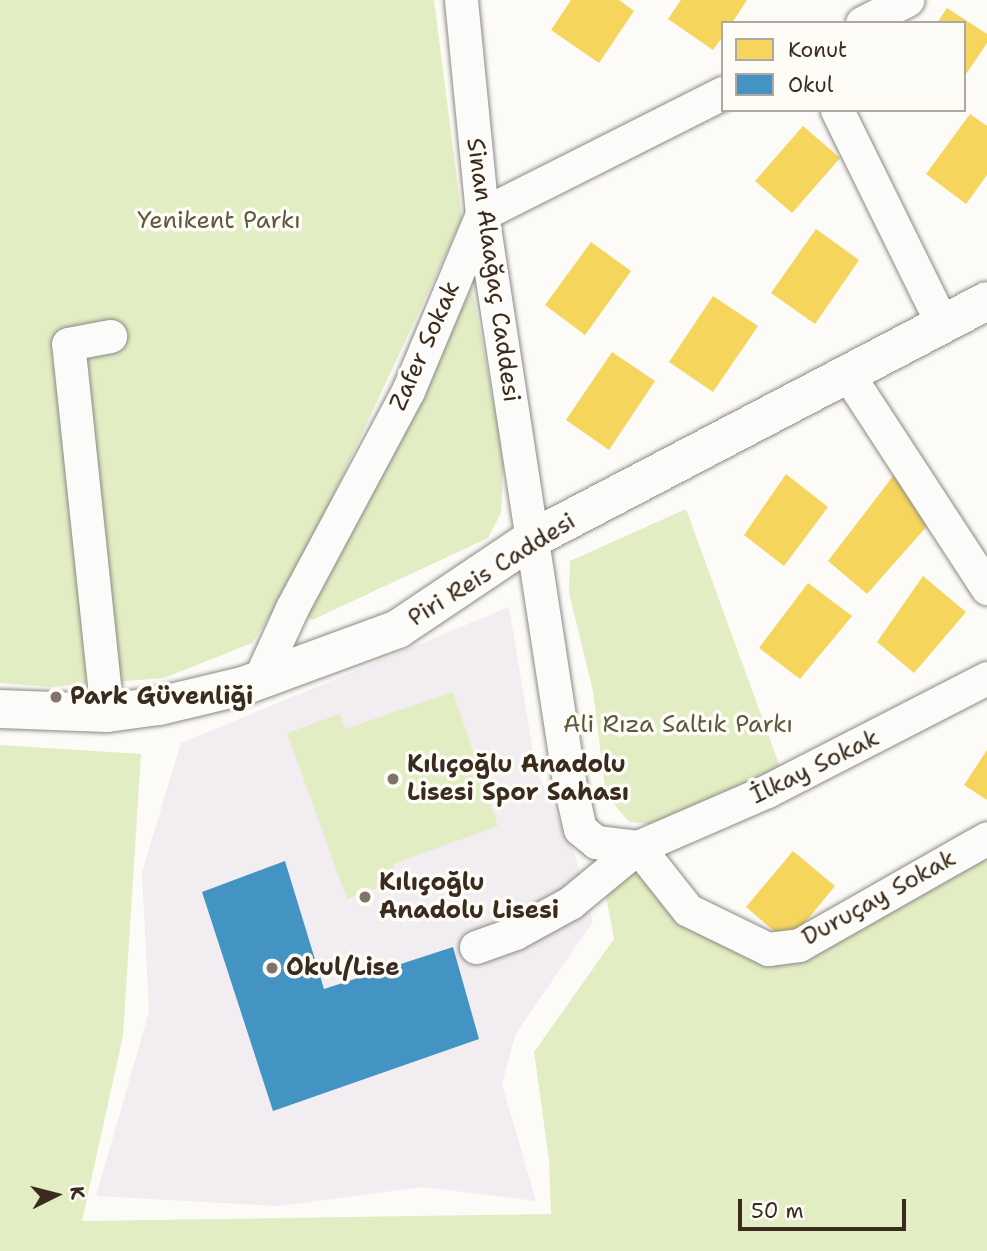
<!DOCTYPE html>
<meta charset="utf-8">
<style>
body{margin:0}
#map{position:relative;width:987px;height:1251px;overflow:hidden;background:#fcfbf8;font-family:"Shantell Sans",sans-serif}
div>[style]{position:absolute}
.built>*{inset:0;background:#f2edf1}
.green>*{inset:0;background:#e2edc3}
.homes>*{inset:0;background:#f6d55c}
.schools>*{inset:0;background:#4393c3}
.roads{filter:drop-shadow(0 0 2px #8d8985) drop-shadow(0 0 2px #8d8985)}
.minor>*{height:33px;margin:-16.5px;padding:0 16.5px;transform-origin:16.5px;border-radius:16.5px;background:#fbfbf9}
.major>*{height:38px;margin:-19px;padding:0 19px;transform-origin:19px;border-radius:19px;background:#fbfbf9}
.dots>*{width:19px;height:19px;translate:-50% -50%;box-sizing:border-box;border:4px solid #fdfcf7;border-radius:50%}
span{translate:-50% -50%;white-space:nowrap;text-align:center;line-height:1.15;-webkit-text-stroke:7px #fdfcf7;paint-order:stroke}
.park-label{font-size:24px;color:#60583c}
.street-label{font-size:24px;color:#3b2a1e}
.poi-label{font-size:24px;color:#3b2a1e;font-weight:700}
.left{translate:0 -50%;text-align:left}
.legend{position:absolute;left:721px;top:21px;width:245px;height:91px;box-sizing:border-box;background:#fdfcf7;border:2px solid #afa8a0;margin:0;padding:9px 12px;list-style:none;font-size:21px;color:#3b2a1e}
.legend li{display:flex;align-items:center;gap:14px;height:35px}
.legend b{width:35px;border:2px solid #afa8a0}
.north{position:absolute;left:21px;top:1160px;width:70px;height:70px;-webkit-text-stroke:5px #fdfcf7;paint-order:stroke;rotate:84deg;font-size:19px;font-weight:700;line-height:28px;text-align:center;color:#3b2a1e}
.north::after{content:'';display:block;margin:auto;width:24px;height:32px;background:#3b2a1e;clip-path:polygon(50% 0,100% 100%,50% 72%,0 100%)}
.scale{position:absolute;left:738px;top:1199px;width:168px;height:32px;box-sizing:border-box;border:4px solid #3b2a1e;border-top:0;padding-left:9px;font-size:21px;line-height:24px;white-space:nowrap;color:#3b2a1e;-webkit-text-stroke:5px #fdfcf7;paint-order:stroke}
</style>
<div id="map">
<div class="built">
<div style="clip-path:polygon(509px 607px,536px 770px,574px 852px,593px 922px,516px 1033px,502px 1084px,536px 1201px,423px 1187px,279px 1206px,96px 1196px,149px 1012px,142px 872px,181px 743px)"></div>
</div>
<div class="green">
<div style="clip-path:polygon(0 0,434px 0,462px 219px,294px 580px,252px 643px,164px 678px,49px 687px,0 683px)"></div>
<div style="clip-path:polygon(472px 288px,504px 458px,501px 513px,488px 538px,312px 620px,304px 612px)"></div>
<div style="clip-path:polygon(686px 509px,780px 767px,662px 825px,629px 822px,606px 795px,593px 691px,569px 593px,570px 561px)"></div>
<div style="clip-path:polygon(453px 692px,498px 826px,393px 864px,399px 880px,347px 899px,287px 733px,340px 714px,345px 729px)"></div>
<div style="clip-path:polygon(0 745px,141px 754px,123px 1036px,82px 1221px,551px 1214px,549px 1160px,534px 1052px,614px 939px,596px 842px,638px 847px,688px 910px,768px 949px,987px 845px,987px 1251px,0 1251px)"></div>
</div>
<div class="homes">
<div style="clip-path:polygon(571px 0,619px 0,634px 11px,599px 63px,551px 30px)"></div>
<div style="clip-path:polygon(681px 0,747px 0,732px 23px,723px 23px,723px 36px,713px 50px,668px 19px)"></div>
<div style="clip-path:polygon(947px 8px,987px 34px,987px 43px,964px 77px,964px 23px,937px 23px)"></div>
<div style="clip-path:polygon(970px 114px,987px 126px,987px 175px,966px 204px,926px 174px)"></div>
<div style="clip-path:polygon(803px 126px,840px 158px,792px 213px,755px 181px)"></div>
<div style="clip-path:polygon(816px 229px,859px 260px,815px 324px,771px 293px)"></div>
<div style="clip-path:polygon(591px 242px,631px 271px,585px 335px,545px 305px)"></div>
<div style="clip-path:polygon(713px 296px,758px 326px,713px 392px,669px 362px)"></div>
<div style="clip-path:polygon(612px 352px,655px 381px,609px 450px,566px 420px)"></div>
<div style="clip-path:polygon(897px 471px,935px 517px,867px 594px,828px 561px)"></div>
<div style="clip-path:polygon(786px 474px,828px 507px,784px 566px,744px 535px)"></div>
<div style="clip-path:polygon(923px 576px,966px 612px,914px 673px,877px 642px)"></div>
<div style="clip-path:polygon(808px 583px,852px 616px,800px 679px,759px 648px)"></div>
<div style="clip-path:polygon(987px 750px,987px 800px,964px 785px)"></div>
<div style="clip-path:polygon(793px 851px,835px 886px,788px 943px,746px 907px)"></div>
</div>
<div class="schools">
<div style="clip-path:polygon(285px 861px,324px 989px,453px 947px,479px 1039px,273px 1111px,202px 892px)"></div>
</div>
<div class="roads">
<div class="minor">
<div style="left:461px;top:0;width:215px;rotate:84.4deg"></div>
<div style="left:482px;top:214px;width:574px;rotate:81.28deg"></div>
<div style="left:569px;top:781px;width:49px;rotate:77.1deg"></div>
<div style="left:580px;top:829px;width:21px;rotate:39deg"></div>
<div style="left:596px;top:842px;width:42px;rotate:6.8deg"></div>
<div style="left:638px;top:847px;width:141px;rotate:-23.5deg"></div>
<div style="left:767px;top:791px;width:247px;rotate:-27.2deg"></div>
<div style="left:862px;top:23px;width:51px;rotate:-27.1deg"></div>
<div style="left:837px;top:110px;width:240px;rotate:63.8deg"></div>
<div style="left:847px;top:373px;width:257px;rotate:56.9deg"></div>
<div style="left:260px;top:678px;width:77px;rotate:-65.4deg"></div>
<div style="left:292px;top:608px;width:246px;rotate:-61.9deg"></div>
<div style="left:408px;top:391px;width:192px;rotate:-67.3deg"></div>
<div style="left:482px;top:214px;width:270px;rotate:-26.7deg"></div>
<div style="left:107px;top:713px;width:371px;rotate:-96deg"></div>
<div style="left:68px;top:344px;width:43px;rotate:-10.8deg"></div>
<div style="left:476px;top:947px;width:41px;rotate:-19.7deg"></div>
<div style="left:515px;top:933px;width:63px;rotate:-28.6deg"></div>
<div style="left:570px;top:903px;width:88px;rotate:-39.5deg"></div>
<div style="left:638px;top:847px;width:80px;rotate:51.6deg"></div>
<div style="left:688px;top:910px;width:89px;rotate:26deg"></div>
<div style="left:768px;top:949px;width:31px;rotate:-7deg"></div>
<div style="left:799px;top:945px;width:216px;rotate:-29.6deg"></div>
</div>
<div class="major">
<div style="left:0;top:709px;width:107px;rotate:2.1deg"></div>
<div style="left:107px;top:713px;width:52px;rotate:-7.7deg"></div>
<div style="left:159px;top:706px;width:86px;rotate:-13.4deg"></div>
<div style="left:243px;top:686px;width:165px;rotate:-20.2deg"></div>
<div style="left:398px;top:629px;width:161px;rotate:-33.9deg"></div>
<div style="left:532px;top:539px;width:513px;rotate:-27.61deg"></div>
</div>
</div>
<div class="dots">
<div style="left:56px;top:697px;background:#7f736a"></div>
<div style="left:393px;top:779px;background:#7f736a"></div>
<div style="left:365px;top:897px;background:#7f736a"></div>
<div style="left:272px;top:968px;background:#7f736a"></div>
</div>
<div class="park-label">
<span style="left:219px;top:221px">Yenikent Parkı</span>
<span style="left:678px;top:725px">Ali Rıza Saltık Parkı</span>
</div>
<div class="street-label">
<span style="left:493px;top:270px;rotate:82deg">Sinan Alaağaç Caddesi</span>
<span style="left:425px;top:346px;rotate:-66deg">Zafer Sokak</span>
<span style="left:492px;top:570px;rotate:-32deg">Piri Reis Caddesi</span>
<span style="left:815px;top:767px;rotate:-26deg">İlkay Sokak</span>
<span style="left:879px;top:898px;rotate:-29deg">Duruçay Sokak</span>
</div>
<div class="poi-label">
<span class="left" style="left:70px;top:697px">Park Güvenliği</span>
<span class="left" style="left:407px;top:779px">Kılıçoğlu Anadolu<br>Lisesi Spor Sahası</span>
<span class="left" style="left:379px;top:897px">Kılıçoğlu<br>Anadolu Lisesi</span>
<span class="left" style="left:286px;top:968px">Okul/Lise</span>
</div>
<ul class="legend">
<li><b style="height:19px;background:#f6d55c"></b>Konut</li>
<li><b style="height:19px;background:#4393c3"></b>Okul</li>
</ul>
<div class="north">K</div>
<div class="scale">50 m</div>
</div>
